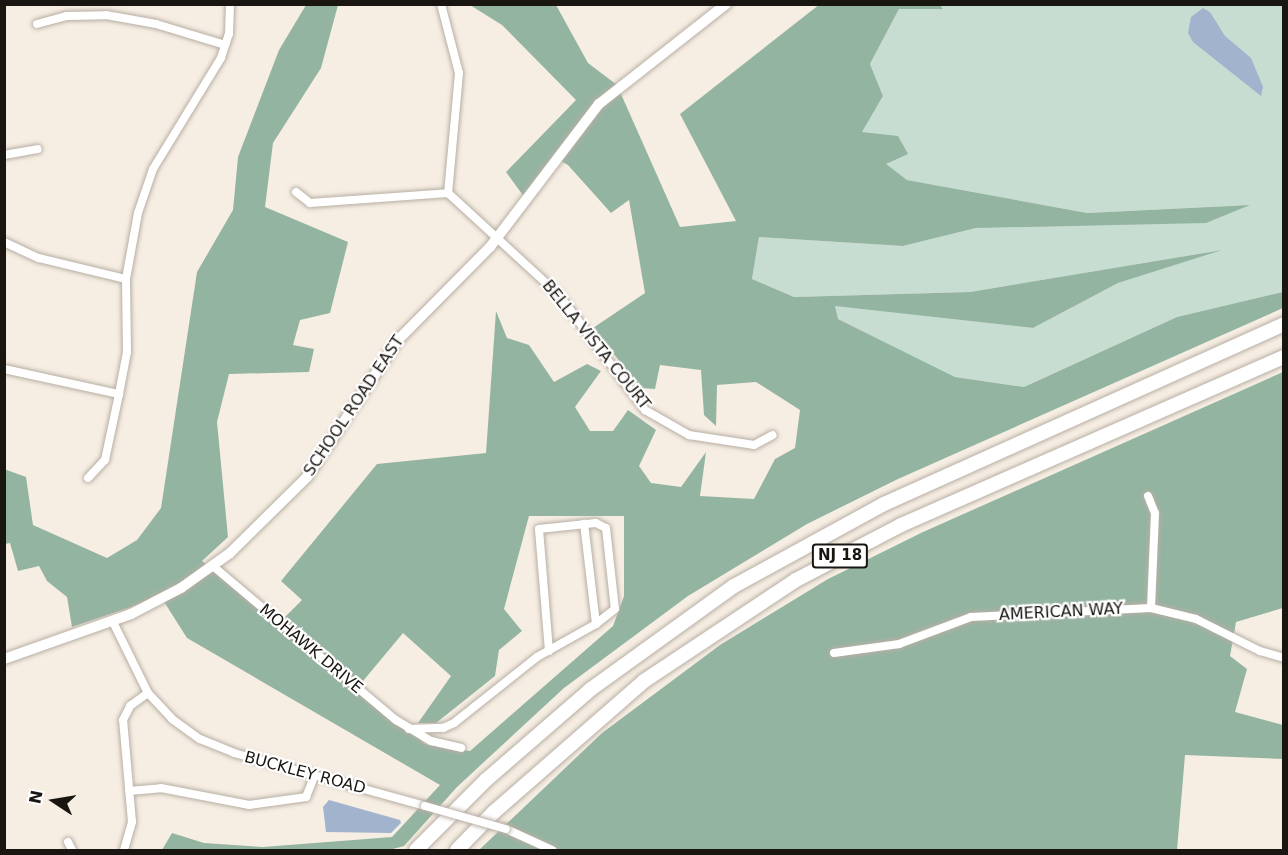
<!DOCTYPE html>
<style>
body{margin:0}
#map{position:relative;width:1288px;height:855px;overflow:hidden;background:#f7eee3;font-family:"DejaVu Sans",sans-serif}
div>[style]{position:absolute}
.green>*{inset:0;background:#c7ddd1}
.forest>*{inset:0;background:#94b4a2}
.water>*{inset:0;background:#a2b3ce}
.roads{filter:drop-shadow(0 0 2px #b7aea4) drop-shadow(0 0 2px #b7aea4)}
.street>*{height:8px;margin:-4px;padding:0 4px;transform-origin:4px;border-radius:4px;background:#fff}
.secondary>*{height:10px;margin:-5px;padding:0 5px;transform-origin:5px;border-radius:5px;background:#fff}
.highway>*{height:14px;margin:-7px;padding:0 7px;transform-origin:7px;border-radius:7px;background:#fff}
.bridges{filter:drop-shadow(0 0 2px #b7aea4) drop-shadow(0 0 2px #b7aea4)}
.street-bridge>*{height:8px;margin:-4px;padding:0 4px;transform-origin:4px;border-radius:4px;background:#fff}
span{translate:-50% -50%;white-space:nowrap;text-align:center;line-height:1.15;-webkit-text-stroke:4.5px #fff;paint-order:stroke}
.shield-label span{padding:2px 4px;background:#fff;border:2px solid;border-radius:4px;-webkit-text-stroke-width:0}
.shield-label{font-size:15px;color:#191612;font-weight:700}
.street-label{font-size:16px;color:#191612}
.frame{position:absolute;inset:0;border:6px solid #191612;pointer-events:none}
.north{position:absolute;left:24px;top:771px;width:60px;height:60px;-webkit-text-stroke:4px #fff;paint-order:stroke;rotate:282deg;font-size:16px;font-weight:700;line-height:24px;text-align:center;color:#191612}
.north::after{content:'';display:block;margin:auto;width:21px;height:27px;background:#191612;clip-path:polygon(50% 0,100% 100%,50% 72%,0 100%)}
</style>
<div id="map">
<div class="green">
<div style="clip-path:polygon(939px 4px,1283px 5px,1283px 292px,1177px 317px,1024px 387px,955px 377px,838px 319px,820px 303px,1033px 328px,1118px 283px,1216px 251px,970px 292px,794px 297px,752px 279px,759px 237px,903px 246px,976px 228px,1248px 205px,1087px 213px,907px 180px,884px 166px,862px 132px,883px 96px,870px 64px,899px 9px,943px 9px)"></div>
</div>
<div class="forest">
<div style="clip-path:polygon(evenodd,820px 4px,939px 4px,943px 9px,899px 9px,870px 64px,883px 96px,862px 132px,898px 136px,908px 154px,886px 164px,907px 180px,1087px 213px,1250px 205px,1206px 223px,976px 228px,903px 246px,759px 237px,752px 279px,794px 297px,970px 292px,1222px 250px,1118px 283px,1033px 328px,835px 306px,838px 319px,955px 377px,1024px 387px,1177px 317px,1283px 292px,1283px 308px,898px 479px,807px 524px,688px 596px,564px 688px,457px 787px,404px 846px,389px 850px,162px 850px,172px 833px,204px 843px,263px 847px,392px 837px,440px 785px,187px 638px,161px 597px,72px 627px,67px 597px,47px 581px,39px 566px,18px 571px,10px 543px,5px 544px,4px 469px,26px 477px,33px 525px,107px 558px,137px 540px,161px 508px,197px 272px,233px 210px,238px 157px,279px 50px,306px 5px,338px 5px,321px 68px,273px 143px,265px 207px,348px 242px,330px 313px,300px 320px,293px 345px,314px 349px,309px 372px,229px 374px,217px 422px,228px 537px,202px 561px,278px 624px,302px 600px,281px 581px,377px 464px,486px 453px,496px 311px,507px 338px,529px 345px,554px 382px,587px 364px,601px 371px,575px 407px,590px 431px,613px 431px,628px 410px,656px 430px,639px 466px,651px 483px,681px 487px,706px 452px,700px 496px,754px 499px,775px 459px,795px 448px,800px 410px,756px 382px,717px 385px,716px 426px,704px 415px,701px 370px,660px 365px,655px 389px,641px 388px,593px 328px,645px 293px,629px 200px,611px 213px,568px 165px,555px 158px,525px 198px,506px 172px,576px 100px,502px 25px,470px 5px,556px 5px,588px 63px,617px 85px,680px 227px,736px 221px,680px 114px,820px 4px,529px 516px,624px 516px,624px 596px,613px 626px,470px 751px,425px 744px,358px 687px,403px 633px,451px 676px,418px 723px,436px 723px,495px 676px,499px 650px,522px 631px,504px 609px,529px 516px)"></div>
<div style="clip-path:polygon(1283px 372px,1283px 608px,1236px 622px,1230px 656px,1247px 669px,1235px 712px,1283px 725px,1283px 759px,1185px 755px,1177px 850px,479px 850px,602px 733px,720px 645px,828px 579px,923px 532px)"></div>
</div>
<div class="water">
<div style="clip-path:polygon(1203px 8px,1210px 12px,1225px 36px,1251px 58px,1263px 87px,1261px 96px,1193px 42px,1188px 33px,1191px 17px)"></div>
<div style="clip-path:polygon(329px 800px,400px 820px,401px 823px,391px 833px,326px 832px,323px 807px)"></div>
</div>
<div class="roads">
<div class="street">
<div style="left:441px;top:4px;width:71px;rotate:75.4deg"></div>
<div style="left:459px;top:73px;width:121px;rotate:95.2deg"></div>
<div style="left:37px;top:24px;width:31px;rotate:-15deg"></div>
<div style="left:67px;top:16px;width:39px;rotate:-1deg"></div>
<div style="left:106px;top:15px;width:51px;rotate:10.2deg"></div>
<div style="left:156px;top:24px;width:72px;rotate:16.9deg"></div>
<div style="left:4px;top:155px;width:34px;rotate:-10deg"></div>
<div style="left:296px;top:192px;width:18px;rotate:38deg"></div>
<div style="left:310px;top:203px;width:138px;rotate:-4.1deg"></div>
<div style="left:448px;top:193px;width:151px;rotate:42.6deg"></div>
<div style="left:559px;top:295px;width:144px;rotate:53.2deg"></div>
<div style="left:645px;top:410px;width:51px;rotate:29.6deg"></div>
<div style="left:689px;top:435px;width:66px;rotate:8.7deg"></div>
<div style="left:754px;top:445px;width:21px;rotate:-28deg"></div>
<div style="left:4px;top:242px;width:38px;rotate:25deg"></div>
<div style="left:39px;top:258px;width:89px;rotate:13.6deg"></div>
<div style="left:4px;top:369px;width:118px;rotate:12.3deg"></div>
<div style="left:88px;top:478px;width:25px;rotate:-47deg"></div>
<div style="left:105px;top:460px;width:67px;rotate:-78deg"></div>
<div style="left:119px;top:394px;width:43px;rotate:-79.2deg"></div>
<div style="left:127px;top:352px;width:73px;rotate:-90.8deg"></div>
<div style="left:126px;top:279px;width:67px;rotate:-79.7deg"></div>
<div style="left:138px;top:213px;width:46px;rotate:-71.2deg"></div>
<div style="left:153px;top:169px;width:130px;rotate:-58.5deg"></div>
<div style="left:221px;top:58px;width:25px;rotate:-72deg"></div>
<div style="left:229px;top:34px;width:30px;rotate:-88deg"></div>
<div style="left:1148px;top:496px;width:18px;rotate:68deg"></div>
<div style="left:1155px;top:513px;width:95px;rotate:92.4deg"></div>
<div style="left:214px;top:567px;width:238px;rotate:40.1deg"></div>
<div style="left:396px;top:720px;width:41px;rotate:31deg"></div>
<div style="left:431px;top:741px;width:31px;rotate:13deg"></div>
<div style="left:113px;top:622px;width:79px;rotate:63.8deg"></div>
<div style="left:148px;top:693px;width:35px;rotate:47deg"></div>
<div style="left:172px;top:719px;width:34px;rotate:36deg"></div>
<div style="left:200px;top:739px;width:37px;rotate:22deg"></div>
<div style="left:234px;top:753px;width:198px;rotate:15.5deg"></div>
<div style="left:549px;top:651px;width:122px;rotate:-94.7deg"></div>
<div style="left:539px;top:529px;width:57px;rotate:-6deg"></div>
<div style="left:596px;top:523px;width:11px;rotate:27deg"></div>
<div style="left:606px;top:528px;width:81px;rotate:83.7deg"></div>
<div style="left:615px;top:609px;width:24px;rotate:142deg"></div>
<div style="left:834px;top:653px;width:66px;rotate:-7.9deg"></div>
<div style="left:899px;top:644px;width:77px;rotate:-20.6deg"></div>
<div style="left:971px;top:617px;width:180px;rotate:-2.9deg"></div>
<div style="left:1151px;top:608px;width:46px;rotate:13.7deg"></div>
<div style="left:1196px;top:619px;width:72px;rotate:26.6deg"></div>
<div style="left:1260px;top:651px;width:25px;rotate:16deg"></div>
<div style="left:409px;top:729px;width:34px;rotate:-2deg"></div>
<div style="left:443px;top:728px;width:12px;rotate:-24deg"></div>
<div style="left:454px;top:723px;width:106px;rotate:-38.5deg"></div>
<div style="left:537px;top:657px;width:68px;rotate:-29.2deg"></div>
<div style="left:596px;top:624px;width:101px;rotate:-96.8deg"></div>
<div style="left:129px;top:791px;width:32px;rotate:-5deg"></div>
<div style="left:161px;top:788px;width:90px;rotate:10.9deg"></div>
<div style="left:249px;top:805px;width:58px;rotate:-8deg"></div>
<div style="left:306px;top:797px;width:24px;rotate:-68deg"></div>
<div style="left:506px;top:829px;width:51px;rotate:24.5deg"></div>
<div style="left:68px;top:842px;width:9px;rotate:63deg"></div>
<div style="left:124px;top:850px;width:29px;rotate:-74deg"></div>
<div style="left:132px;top:822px;width:102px;rotate:-95deg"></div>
<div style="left:123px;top:720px;width:16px;rotate:-63deg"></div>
<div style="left:130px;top:706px;width:22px;rotate:-36deg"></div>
</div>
<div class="secondary">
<div style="left:4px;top:659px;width:135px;rotate:-19.5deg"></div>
<div style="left:131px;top:614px;width:56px;rotate:-27.5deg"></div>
<div style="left:181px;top:588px;width:60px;rotate:-35.5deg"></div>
<div style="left:230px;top:553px;width:108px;rotate:-44.6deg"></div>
<div style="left:307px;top:477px;width:164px;rotate:-56.4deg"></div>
<div style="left:398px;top:340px;width:131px;rotate:-45.3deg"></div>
<div style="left:490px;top:247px;width:180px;rotate:-52.7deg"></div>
<div style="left:599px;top:104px;width:162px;rotate:-38.2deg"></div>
</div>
<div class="highway">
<div style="left:416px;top:850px;width:99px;rotate:-45deg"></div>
<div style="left:486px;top:780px;width:139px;rotate:-40.9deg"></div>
<div style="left:591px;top:689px;width:176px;rotate:-35.8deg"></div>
<div style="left:734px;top:586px;width:171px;rotate:-28.7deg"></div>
<div style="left:884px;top:504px;width:439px;rotate:-24.2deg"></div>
<div style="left:457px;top:850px;width:53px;rotate:-45.8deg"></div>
<div style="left:494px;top:812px;width:199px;rotate:-41.1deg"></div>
<div style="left:644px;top:681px;width:182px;rotate:-33.6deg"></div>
<div style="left:796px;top:580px;width:119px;rotate:-27.6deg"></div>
<div style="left:901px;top:525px;width:418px;rotate:-23.7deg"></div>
</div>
</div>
<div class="bridges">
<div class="street-bridge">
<div style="left:425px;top:806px;width:84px;rotate:15.9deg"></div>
</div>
</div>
<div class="shield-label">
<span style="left:840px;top:556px">NJ 18</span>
</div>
<div class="street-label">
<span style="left:596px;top:345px;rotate:51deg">BELLA VISTA COURT</span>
<span style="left:354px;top:406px;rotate:-56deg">SCHOOL ROAD EAST</span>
<span style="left:1061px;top:612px;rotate:-3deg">AMERICAN WAY</span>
<span style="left:311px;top:649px;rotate:40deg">MOHAWK DRIVE</span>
<span style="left:305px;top:773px;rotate:15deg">BUCKLEY ROAD</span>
</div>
<div class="frame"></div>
<div class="north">N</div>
</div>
